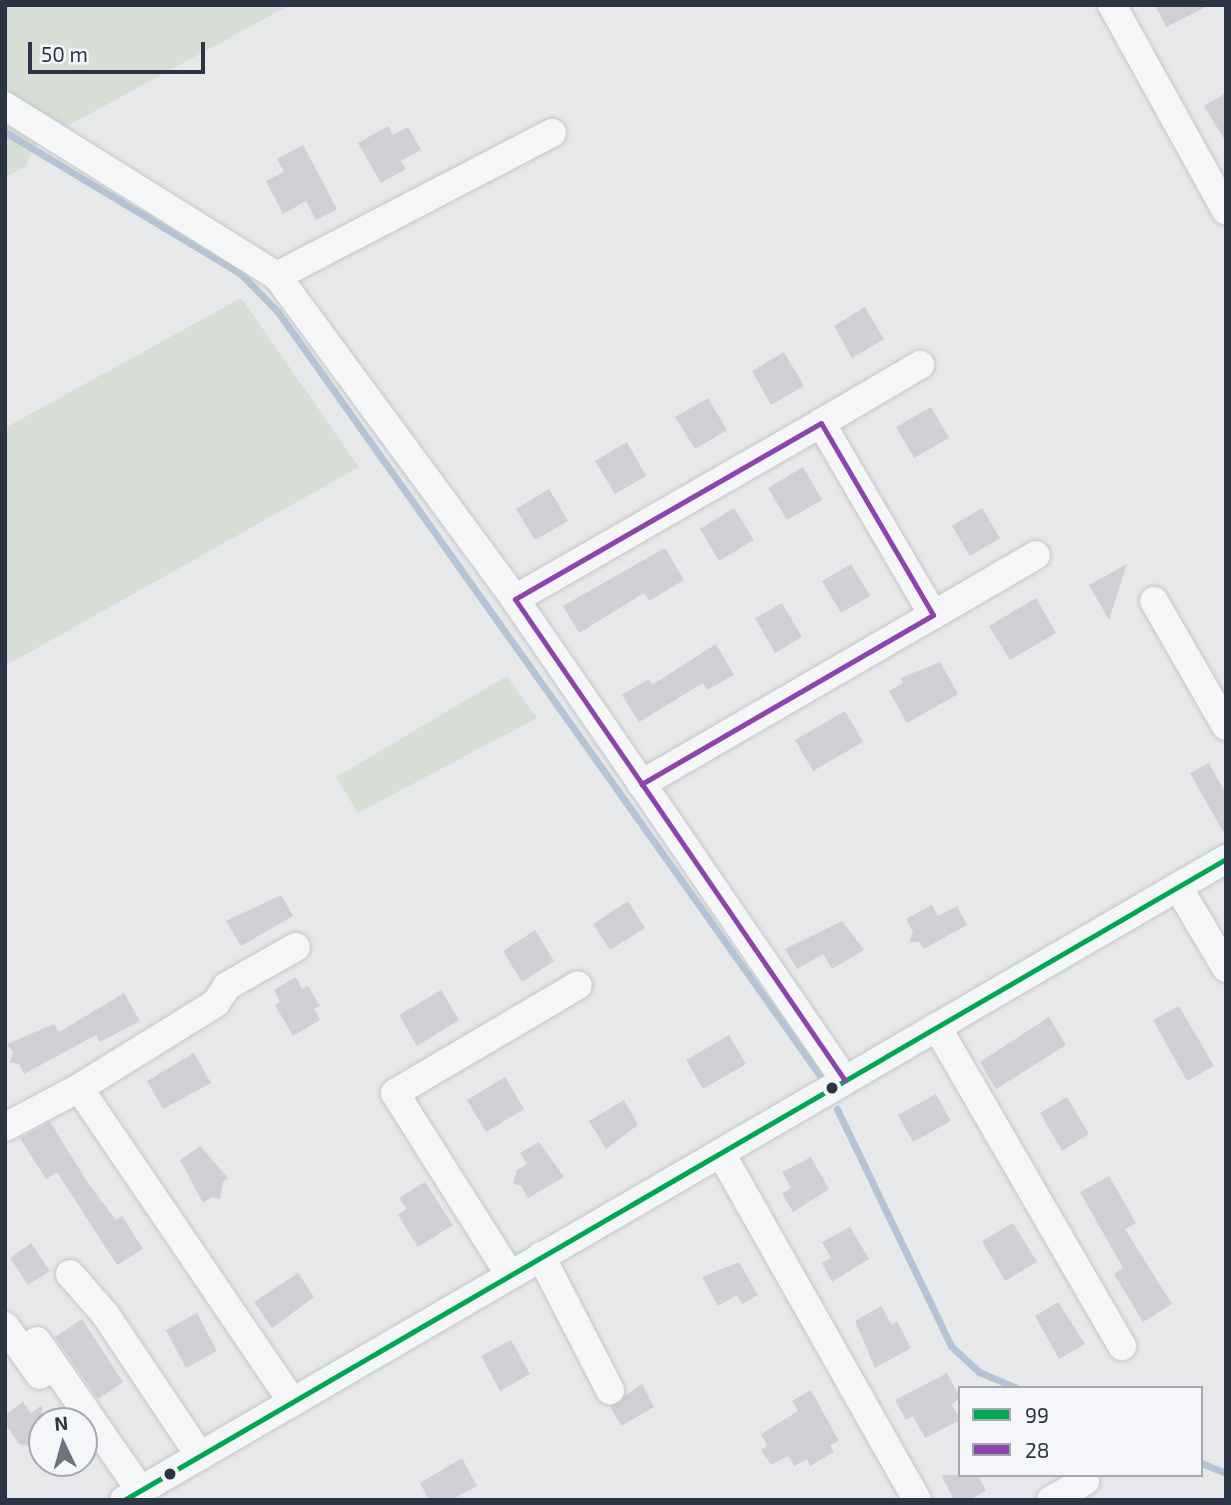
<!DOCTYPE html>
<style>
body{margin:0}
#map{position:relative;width:1231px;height:1505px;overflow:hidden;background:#e6e8ea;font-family:"Exo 2",sans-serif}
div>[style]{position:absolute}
.green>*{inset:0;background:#d6ded6}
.stream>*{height:7px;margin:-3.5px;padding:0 3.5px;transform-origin:3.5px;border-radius:3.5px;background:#b4c4d5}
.building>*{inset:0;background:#ced0d3}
.roads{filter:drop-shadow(0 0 2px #c4c6c8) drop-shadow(0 0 2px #c4c6c8)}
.minor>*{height:28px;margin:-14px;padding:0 14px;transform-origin:14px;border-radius:14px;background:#f5f6f7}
.bus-1>*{height:5px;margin:-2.5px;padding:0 2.5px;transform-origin:2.5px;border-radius:2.5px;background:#00a651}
.bus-2>*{height:5px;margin:-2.5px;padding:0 2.5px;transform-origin:2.5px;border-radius:2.5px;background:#8e44ad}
.dots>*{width:19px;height:19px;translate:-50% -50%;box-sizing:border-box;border:4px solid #f4f6f9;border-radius:50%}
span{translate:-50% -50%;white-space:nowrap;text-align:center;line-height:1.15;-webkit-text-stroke:6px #f4f6f9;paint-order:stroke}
.frame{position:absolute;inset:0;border:7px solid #2b3445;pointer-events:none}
.legend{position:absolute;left:958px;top:1386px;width:245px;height:91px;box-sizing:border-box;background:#f4f6f9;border:2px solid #a4a8b1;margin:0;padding:9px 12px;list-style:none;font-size:21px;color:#2b3445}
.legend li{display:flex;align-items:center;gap:14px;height:35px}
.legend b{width:35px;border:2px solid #a4a8b1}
.north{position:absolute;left:28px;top:1407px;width:70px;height:70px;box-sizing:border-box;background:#f4f6f9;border:2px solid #a4a8b1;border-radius:50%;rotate:355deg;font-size:19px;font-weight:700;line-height:28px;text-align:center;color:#2b3445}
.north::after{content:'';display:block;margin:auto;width:24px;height:32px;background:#6c737f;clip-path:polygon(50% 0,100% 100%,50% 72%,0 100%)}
.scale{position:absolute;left:28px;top:42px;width:177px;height:32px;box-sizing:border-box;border:4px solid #2b3445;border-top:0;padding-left:9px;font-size:21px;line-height:24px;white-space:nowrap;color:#2b3445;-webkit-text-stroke:5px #f4f6f9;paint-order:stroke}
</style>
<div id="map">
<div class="green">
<div style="clip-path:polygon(5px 5px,290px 5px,49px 136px,33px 149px,26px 166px,5px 177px)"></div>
<div style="clip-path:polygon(241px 298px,359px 467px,5px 666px,5px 428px)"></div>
<div style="clip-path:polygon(507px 676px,537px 718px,358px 813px,336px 777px)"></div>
</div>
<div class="stream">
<div style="left:5px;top:132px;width:275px;rotate:31deg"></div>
<div style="left:241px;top:274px;width:53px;rotate:45.8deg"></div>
<div style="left:278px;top:312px;width:935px;rotate:54.63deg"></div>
<div style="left:837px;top:1109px;width:263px;rotate:64.3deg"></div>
<div style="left:951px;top:1346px;width:38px;rotate:43deg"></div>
<div style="left:979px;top:1372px;width:41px;rotate:22.8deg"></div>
<div style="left:1201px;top:1463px;width:27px;rotate:22deg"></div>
</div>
<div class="building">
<div style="clip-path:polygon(1155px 5px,1210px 5px,1166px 27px)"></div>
<div style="clip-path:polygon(1226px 93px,1226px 142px,1204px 106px)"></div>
<div style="clip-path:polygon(388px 126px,393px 135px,408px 127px,421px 150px,401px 161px,406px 169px,381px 183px,358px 143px)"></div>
<div style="clip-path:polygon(303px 145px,337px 209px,316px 220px,306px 201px,283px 214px,266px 181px,284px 172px,277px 159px)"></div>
<div style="clip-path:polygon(865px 307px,884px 339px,852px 358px,834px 326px)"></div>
<div style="clip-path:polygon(784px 352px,804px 386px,771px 405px,752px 371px)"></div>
<div style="clip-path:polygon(708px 398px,727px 430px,695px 449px,675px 417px)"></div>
<div style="clip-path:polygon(931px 407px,949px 438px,914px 458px,896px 427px)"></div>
<div style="clip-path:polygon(627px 442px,646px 476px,615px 494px,595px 461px)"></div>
<div style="clip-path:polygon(803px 467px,822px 500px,787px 520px,768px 488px)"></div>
<div style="clip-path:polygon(549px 489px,568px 521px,535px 540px,516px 509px)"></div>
<div style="clip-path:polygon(734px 508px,754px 540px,719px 561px,700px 529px)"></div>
<div style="clip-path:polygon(982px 508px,1000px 538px,970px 556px,952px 526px)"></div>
<div style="clip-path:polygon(665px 548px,684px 580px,649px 601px,644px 593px,579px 633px,563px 606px)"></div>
<div style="clip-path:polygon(851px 564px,870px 596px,841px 613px,822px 581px)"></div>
<div style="clip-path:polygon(1127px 564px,1109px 620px,1089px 585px)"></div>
<div style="clip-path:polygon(1036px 598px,1056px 633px,1010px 660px,989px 626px)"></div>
<div style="clip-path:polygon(782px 603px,802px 637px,775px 653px,755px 618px)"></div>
<div style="clip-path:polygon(716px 644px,734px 675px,707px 690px,703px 683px,639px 722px,622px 695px,649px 679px,652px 685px)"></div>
<div style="clip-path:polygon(940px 662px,958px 694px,907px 723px,889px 691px,903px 683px,901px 678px)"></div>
<div style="clip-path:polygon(845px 711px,863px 742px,813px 771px,795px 740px)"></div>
<div style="clip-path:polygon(1209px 763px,1226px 794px,1226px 837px,1190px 773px)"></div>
<div style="clip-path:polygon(281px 895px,293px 916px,241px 946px,226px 921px)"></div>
<div style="clip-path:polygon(628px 901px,645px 928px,610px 950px,593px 924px)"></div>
<div style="clip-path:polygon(932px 905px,938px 916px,957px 906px,967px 925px,924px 949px,919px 942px,909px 942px,913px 932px,906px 919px)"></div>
<div style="clip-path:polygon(842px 921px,864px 950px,832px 969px,823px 954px,797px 969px,785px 949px)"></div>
<div style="clip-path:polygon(535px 930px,554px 961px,522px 982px,503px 951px)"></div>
<div style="clip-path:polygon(296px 977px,302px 989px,308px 986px,320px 1006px,314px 1009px,320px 1020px,293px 1036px,275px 1005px,280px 1002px,274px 990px)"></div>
<div style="clip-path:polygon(441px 990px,459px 1020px,417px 1046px,399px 1015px)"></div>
<div style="clip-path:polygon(124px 993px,140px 1021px,100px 1042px,96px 1035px,24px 1074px,19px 1064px,10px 1062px,13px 1053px,7px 1044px,54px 1024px,59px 1032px)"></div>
<div style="clip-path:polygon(1179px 1006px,1214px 1066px,1187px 1081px,1153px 1020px)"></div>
<div style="clip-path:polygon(1049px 1017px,1066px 1045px,996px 1089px,980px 1062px)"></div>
<div style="clip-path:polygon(729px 1035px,746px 1064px,703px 1089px,686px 1060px)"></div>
<div style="clip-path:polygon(194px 1053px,211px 1083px,163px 1109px,147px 1081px)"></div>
<div style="clip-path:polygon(505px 1077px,524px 1109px,486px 1132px,467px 1100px)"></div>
<div style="clip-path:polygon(936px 1094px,951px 1121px,913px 1142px,898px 1115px)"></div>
<div style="clip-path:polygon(1067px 1097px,1089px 1134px,1062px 1151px,1040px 1113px)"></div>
<div style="clip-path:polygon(624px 1100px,638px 1125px,606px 1149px,589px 1121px)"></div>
<div style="clip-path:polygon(50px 1122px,90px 1186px,116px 1220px,122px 1216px,143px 1249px,117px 1265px,57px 1172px,46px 1179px,20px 1138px)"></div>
<div style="clip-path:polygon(539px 1142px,564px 1177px,528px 1198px,521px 1186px,513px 1183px,517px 1170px,527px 1164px,520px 1153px)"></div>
<div style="clip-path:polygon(200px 1146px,228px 1178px,223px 1182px,220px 1199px,212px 1197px,203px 1203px,180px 1160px)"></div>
<div style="clip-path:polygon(811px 1157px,829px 1189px,793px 1212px,782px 1193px,791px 1188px,782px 1172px)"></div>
<div style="clip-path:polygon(1109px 1176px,1136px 1223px,1125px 1229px,1172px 1304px,1143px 1322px,1114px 1274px,1123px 1268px,1080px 1192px)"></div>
<div style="clip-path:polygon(425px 1182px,453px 1225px,418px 1247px,398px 1215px,407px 1209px,399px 1198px)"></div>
<div style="clip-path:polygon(1013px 1223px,1037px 1262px,1005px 1281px,982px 1241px)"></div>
<div style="clip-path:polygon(850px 1227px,869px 1259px,832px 1282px,822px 1263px,831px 1258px,822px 1242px)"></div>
<div style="clip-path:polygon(31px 1243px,50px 1271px,28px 1285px,10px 1258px)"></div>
<div style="clip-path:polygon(739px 1262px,758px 1295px,742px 1304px,737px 1295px,718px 1306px,702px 1277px)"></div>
<div style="clip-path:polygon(298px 1273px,314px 1297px,272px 1328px,254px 1302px)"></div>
<div style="clip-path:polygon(1058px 1302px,1085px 1344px,1059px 1359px,1035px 1316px)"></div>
<div style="clip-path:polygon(881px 1306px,892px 1325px,897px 1321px,911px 1348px,875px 1368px,855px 1321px)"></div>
<div style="clip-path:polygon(197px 1313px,217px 1351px,186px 1368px,166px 1330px)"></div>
<div style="clip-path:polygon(82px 1319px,123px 1382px,98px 1399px,55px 1337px)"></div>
<div style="clip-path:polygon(511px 1340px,530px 1374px,500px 1391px,481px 1356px)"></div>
<div style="clip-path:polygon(947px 1373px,960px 1397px,952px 1405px,960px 1420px,925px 1438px,913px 1416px,906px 1420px,895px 1400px)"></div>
<div style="clip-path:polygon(642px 1384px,654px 1407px,621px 1426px,610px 1406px)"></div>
<div style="clip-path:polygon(811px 1390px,839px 1441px,830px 1445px,834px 1452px,810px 1466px,807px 1459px,794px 1466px,788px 1456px,771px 1465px,761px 1450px,767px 1446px,761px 1434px,798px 1411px,792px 1401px)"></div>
<div style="clip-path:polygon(23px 1402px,31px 1413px,42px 1405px,42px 1449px,19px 1444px,5px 1423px,5px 1415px)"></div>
<div style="clip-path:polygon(462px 1458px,477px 1486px,451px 1500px,429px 1500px,420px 1483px)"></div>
<div style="clip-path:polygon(941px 1475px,978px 1475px,986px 1491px,969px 1500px,954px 1500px)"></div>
</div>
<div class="roads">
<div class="minor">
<div style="left:1112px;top:5px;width:235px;rotate:61deg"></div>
<div style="left:5px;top:106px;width:321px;rotate:32deg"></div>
<div style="left:277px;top:276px;width:401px;rotate:53.6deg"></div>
<div style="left:277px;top:276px;width:310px;rotate:-27.5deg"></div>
<div style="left:821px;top:423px;width:115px;rotate:-30.4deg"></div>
<div style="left:1154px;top:601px;width:144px;rotate:60.1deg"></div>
<div style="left:933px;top:615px;width:119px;rotate:-30.2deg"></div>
<div style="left:642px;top:784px;width:224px;rotate:-124.5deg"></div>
<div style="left:515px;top:599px;width:353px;rotate:-29.9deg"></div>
<div style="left:821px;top:423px;width:222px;rotate:59.7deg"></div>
<div style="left:933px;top:615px;width:337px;rotate:149.9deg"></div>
<div style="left:642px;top:784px;width:359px;rotate:55.6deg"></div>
<div style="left:1178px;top:887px;width:94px;rotate:59.3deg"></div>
<div style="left:937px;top:1027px;width:369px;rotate:59.9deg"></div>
<div style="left:79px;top:1088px;width:379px;rotate:55.8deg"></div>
<div style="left:5px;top:1127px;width:84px;rotate:-27.8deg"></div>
<div style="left:79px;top:1088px;width:161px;rotate:-31.8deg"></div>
<div style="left:216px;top:1003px;width:20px;rotate:-57deg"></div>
<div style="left:227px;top:986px;width:79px;rotate:-29.5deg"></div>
<div style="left:722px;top:1155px;width:396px;rotate:60.5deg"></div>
<div style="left:541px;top:1256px;width:151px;rotate:62.8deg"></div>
<div style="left:70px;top:1274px;width:53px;rotate:48.8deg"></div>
<div style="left:105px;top:1314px;width:171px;rotate:56.2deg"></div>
<div style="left:510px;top:1275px;width:215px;rotate:-122.3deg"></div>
<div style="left:395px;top:1093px;width:212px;rotate:-30.5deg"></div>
<div style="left:5px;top:1326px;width:60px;rotate:54.5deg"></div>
<div style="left:37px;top:1341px;width:181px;rotate:55.3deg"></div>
<div style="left:124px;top:1500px;width:1275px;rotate:-30.19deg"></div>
<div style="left:1051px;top:1500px;width:39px;rotate:-29deg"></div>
</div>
</div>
<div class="bus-1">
<div style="left:124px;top:1500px;width:1275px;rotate:-30.19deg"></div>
</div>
<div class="bus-2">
<div style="left:642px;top:784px;width:224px;rotate:-124.5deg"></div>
<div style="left:515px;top:599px;width:353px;rotate:-29.9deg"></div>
<div style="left:821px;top:423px;width:222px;rotate:59.7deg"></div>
<div style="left:933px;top:615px;width:337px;rotate:149.9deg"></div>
<div style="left:642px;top:784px;width:359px;rotate:55.6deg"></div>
</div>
<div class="dots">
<div style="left:832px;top:1088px;background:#2b3445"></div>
<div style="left:170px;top:1474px;background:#2b3445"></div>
</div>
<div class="frame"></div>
<ul class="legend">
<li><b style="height:9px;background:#00a651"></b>99</li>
<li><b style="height:9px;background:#8e44ad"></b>28</li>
</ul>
<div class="north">N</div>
<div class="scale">50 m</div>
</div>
